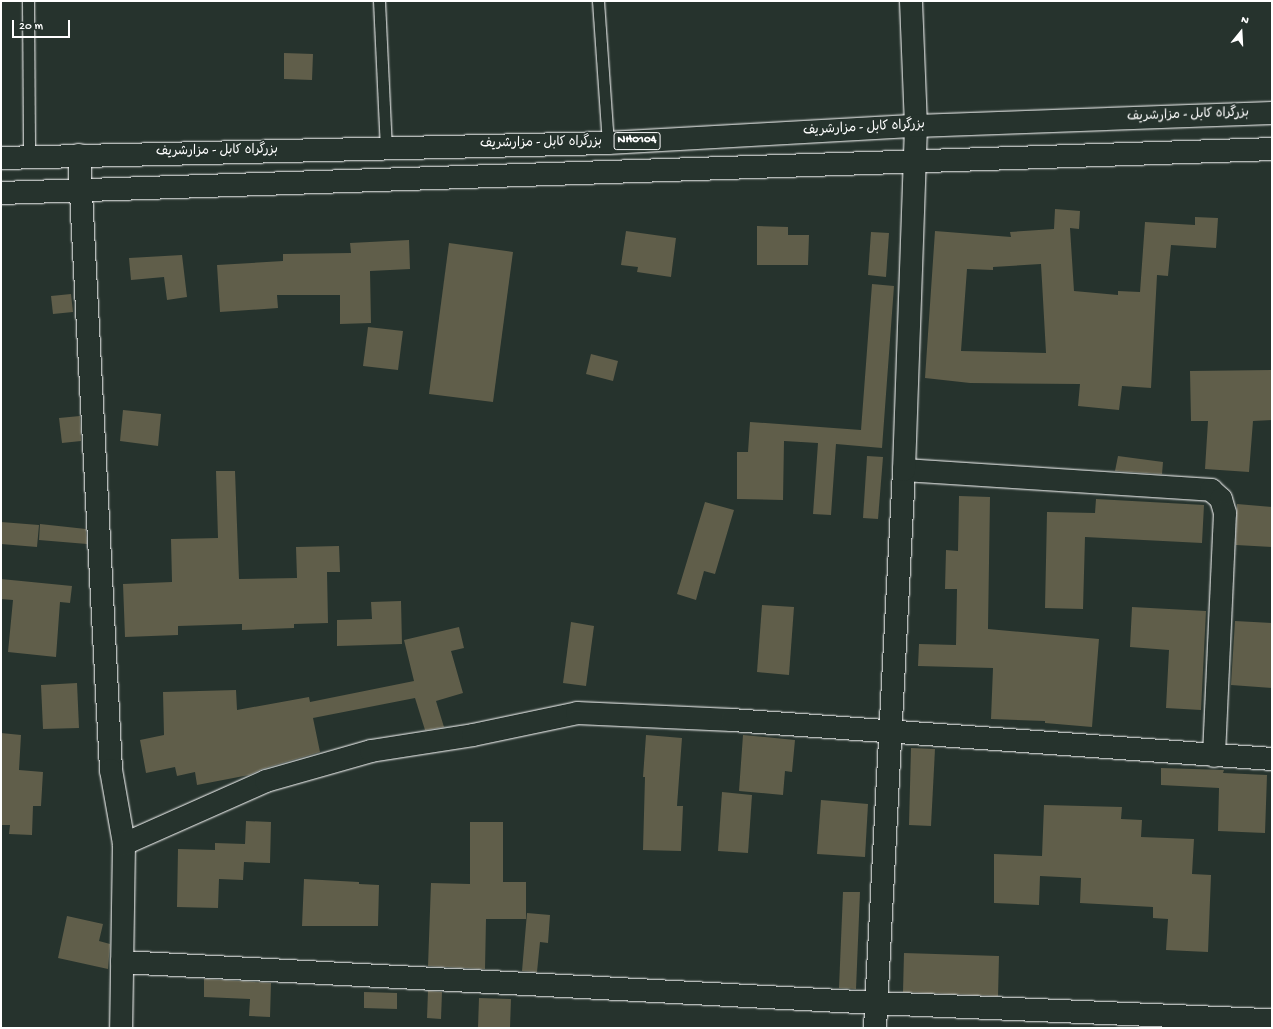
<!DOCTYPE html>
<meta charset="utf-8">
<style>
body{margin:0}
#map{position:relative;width:1273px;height:1029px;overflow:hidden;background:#26332d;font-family:"Gochi Hand","Playpen Sans Arabic",sans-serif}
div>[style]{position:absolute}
.building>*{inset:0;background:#605e4a}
.roads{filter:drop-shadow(0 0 1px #fff) drop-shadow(0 0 1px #fff)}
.service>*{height:11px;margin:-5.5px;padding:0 5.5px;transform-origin:5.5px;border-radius:5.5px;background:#26332d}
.minor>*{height:22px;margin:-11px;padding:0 11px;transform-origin:11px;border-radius:11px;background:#26332d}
.trunk>*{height:22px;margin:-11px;padding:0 11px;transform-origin:11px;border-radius:11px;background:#26332d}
span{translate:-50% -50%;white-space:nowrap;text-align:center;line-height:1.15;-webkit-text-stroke:3px #26332d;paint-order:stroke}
.shield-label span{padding:1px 3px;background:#26332d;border:1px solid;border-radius:3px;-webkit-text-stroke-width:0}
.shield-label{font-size:12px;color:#fff;font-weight:700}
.street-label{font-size:13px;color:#fff}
.frame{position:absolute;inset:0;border:2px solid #fff;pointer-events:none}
.north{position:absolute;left:1221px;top:12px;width:40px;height:40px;-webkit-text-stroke:3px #26332d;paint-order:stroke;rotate:18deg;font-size:11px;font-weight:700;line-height:16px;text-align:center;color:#fff}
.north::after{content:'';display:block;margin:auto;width:14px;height:18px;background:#fff;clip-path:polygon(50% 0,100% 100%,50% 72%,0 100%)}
.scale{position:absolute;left:12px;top:20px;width:58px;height:18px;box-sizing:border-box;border:2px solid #fff;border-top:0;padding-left:5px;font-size:12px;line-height:14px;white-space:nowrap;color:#fff;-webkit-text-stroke:3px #26332d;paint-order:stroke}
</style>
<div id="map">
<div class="building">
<div style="clip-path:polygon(284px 53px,313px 54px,312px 80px,284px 79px)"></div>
<div style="clip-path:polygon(evenodd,1055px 209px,1080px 211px,1079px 229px,1070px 228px,1074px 291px,1118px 295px,1118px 291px,1140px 292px,1145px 222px,1195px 225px,1195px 217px,1218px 218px,1216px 248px,1171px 245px,1168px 276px,1157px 275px,1151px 388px,1122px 386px,1119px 410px,1078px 406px,1080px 384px,970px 383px,925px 378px,935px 231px,1011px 237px,1010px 232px,1054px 229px,1055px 209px,1041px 264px,1046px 353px,961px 351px,967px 269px,993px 270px,993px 267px,1041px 264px)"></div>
<div style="clip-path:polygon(757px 226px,788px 227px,788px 235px,809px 235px,808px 265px,757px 265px)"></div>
<div style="clip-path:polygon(626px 231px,676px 238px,671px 277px,637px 272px,638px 267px,621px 265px)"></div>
<div style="clip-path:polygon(871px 232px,889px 233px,886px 277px,868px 275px)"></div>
<div style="clip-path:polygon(409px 240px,410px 269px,370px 271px,371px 323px,340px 324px,340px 295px,277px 295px,278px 308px,220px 312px,217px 265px,283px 261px,283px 254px,351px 253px,350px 243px)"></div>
<div style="clip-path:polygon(449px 243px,513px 252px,493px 402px,429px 394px)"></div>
<div style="clip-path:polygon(182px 255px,187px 297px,167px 300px,164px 277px,131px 280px,129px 258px)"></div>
<div style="clip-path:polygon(872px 284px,894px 286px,882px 448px,836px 444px,831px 515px,813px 514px,818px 443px,784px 441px,783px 500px,737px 499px,737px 452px,748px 452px,750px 422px,861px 430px)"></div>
<div style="clip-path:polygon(71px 294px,73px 312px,53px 314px,51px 296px)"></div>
<div style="clip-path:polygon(368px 327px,403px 331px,398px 370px,363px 366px)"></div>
<div style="clip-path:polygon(591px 354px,618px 361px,613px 381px,586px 374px)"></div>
<div style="clip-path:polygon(1272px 370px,1272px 420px,1253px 421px,1249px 472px,1205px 469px,1208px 421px,1191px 421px,1190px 371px)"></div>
<div style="clip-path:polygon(123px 410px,161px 414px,158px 446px,120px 441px)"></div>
<div style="clip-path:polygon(80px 416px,81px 441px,62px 443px,59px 418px)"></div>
<div style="clip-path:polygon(867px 456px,883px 457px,878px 519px,863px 518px)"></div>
<div style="clip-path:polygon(1118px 456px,1163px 462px,1162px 474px,1115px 471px)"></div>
<div style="clip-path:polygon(216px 471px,235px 471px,239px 579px,297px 578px,296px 547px,339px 546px,340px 572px,327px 572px,328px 623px,294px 624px,294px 628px,242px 630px,242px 624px,178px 626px,178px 635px,125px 637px,123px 584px,172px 582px,171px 539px,218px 538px)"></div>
<div style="clip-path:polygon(959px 496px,990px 497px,988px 629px,1099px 639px,1092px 727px,1045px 723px,1045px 721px,991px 719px,993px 668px,918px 666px,919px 644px,956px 645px,957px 589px,945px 589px,946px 550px,958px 551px)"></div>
<div style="clip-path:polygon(1096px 499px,1204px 505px,1202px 543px,1085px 537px,1083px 609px,1045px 608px,1047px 512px,1095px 513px)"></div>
<div style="clip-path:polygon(705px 502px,734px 510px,715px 574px,704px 571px,696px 600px,677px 594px)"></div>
<div style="clip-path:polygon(1237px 504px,1272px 507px,1272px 547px,1236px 545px)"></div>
<div style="clip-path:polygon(1px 522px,39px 525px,37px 547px,1px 544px)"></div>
<div style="clip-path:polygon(40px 524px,86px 529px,87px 544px,39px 540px)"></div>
<div style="clip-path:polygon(1px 579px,72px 586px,70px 603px,60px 602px,56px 657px,8px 652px,13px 600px,1px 599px)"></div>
<div style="clip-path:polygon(401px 601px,402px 644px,337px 646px,337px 620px,372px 619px,371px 602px)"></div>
<div style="clip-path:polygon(762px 605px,794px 607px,789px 675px,757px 672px)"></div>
<div style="clip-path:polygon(1132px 607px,1206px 611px,1201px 710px,1166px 708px,1169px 650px,1130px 647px)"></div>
<div style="clip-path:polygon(1235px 621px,1272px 623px,1272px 688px,1231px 685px)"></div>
<div style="clip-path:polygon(571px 622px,594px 626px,586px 686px,563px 683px)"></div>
<div style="clip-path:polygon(459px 627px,464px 648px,451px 651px,463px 693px,436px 701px,444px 727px,425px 730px,415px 698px,313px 718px,320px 752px,262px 769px,249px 775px,197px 785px,195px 772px,177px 776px,175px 767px,146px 773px,140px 740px,164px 735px,163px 692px,236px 690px,237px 710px,309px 697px,310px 702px,414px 681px,404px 640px)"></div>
<div style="clip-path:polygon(77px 683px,79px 728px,43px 729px,41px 685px)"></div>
<div style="clip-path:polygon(1px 733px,21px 735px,19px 770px,43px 772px,41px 806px,33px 806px,32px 835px,9px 834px,10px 825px,1px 825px)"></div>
<div style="clip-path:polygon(646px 735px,682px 738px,677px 806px,683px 806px,681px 851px,643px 850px,645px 777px,643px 777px)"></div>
<div style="clip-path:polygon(743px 735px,795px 740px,792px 772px,785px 771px,783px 795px,739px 791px)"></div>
<div style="clip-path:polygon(911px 748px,935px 749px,931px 826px,909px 825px)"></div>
<div style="clip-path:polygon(1161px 768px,1224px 770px,1223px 773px,1267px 775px,1265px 833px,1218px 831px,1219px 788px,1161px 785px)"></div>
<div style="clip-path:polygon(722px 792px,752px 795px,748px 853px,718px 851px)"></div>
<div style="clip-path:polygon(821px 800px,868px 804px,865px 857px,817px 854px)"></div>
<div style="clip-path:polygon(1044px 805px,1122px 807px,1121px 819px,1142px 820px,1141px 837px,1194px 839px,1192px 874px,1211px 875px,1208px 952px,1166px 950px,1168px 919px,1153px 918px,1153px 907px,1080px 903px,1081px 878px,1040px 876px,1039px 905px,994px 903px,994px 854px,1042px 856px)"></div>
<div style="clip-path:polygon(246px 821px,271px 822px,270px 863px,244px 862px,243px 880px,219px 879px,218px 908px,177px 907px,178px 849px,215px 850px,215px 843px,245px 844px)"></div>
<div style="clip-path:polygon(470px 822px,503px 822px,503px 882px,526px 882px,526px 919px,486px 919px,485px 969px,428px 966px,431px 883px,470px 884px)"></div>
<div style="clip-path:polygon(304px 879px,359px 882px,359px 884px,379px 885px,378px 926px,302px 926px)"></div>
<div style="clip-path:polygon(843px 892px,860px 892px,856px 989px,839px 988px)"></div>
<div style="clip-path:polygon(527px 913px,550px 915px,548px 943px,540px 942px,537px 972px,522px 971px)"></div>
<div style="clip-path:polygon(67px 916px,103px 924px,99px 941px,110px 944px,108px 969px,58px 958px)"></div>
<div style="clip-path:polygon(904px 953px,999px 956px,998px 996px,903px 992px)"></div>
<div style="clip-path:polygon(204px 979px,271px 983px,270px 1017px,249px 1016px,250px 999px,204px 997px)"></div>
<div style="clip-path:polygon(428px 991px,442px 992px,441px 1019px,427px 1018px)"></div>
<div style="clip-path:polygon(364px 992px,397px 993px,397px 1009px,364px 1008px)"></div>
<div style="clip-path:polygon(479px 998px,511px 999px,510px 1028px,478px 1028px)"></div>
</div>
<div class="roads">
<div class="service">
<div style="left:28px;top:1px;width:156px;rotate:89.6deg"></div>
<div style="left:379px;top:1px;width:147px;rotate:87.3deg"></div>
<div style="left:598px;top:1px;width:142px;rotate:86deg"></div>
</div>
<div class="minor">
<div style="left:79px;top:155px;width:616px;rotate:87.02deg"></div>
<div style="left:111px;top:770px;width:75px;rotate:80deg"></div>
<div style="left:124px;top:844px;width:184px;rotate:90.9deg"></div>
<div style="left:904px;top:470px;width:308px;rotate:3.7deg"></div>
<div style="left:1211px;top:490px;width:13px;rotate:42deg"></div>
<div style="left:1221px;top:499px;width:15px;rotate:74deg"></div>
<div style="left:1225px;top:513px;width:243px;rotate:92.6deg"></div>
<div style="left:124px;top:844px;width:155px;rotate:-23.9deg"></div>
<div style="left:266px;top:781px;width:109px;rotate:-15.9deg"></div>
<div style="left:371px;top:751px;width:103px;rotate:-8.9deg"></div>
<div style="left:473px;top:735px;width:106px;rotate:-11.9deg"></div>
<div style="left:577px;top:713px;width:155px;rotate:2.6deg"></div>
<div style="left:732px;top:720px;width:541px;rotate:4.13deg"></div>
<div style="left:122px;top:962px;width:755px;rotate:3.11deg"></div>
<div style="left:876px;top:1003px;width:396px;rotate:2.5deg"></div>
<div style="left:875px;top:1028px;width:559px;rotate:-87.02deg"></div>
<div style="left:904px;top:470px;width:344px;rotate:-88deg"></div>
<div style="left:916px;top:126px;width:125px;rotate:-92.3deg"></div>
</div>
<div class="trunk">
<div style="left:1px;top:158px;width:607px;rotate:-1.42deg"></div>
<div style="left:608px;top:143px;width:308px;rotate:-3.2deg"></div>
<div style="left:916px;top:126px;width:356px;rotate:-2.1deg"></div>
<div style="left:1px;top:193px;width:1272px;rotate:-1.98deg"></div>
</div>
</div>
<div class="shield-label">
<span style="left:637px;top:141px">NH0104</span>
</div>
<div class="street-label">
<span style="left:1188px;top:116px;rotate:-2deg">بزرگراه کابل - مزارشریف</span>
<span style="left:864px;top:129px;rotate:-3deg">بزرگراه کابل - مزارشریف</span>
<span style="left:541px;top:144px;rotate:-1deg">بزرگراه کابل - مزارشریف</span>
<span style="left:217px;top:152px;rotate:-1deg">بزرگراه کابل - مزارشریف</span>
</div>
<div class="frame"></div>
<div class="north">N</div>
<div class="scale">20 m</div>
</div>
